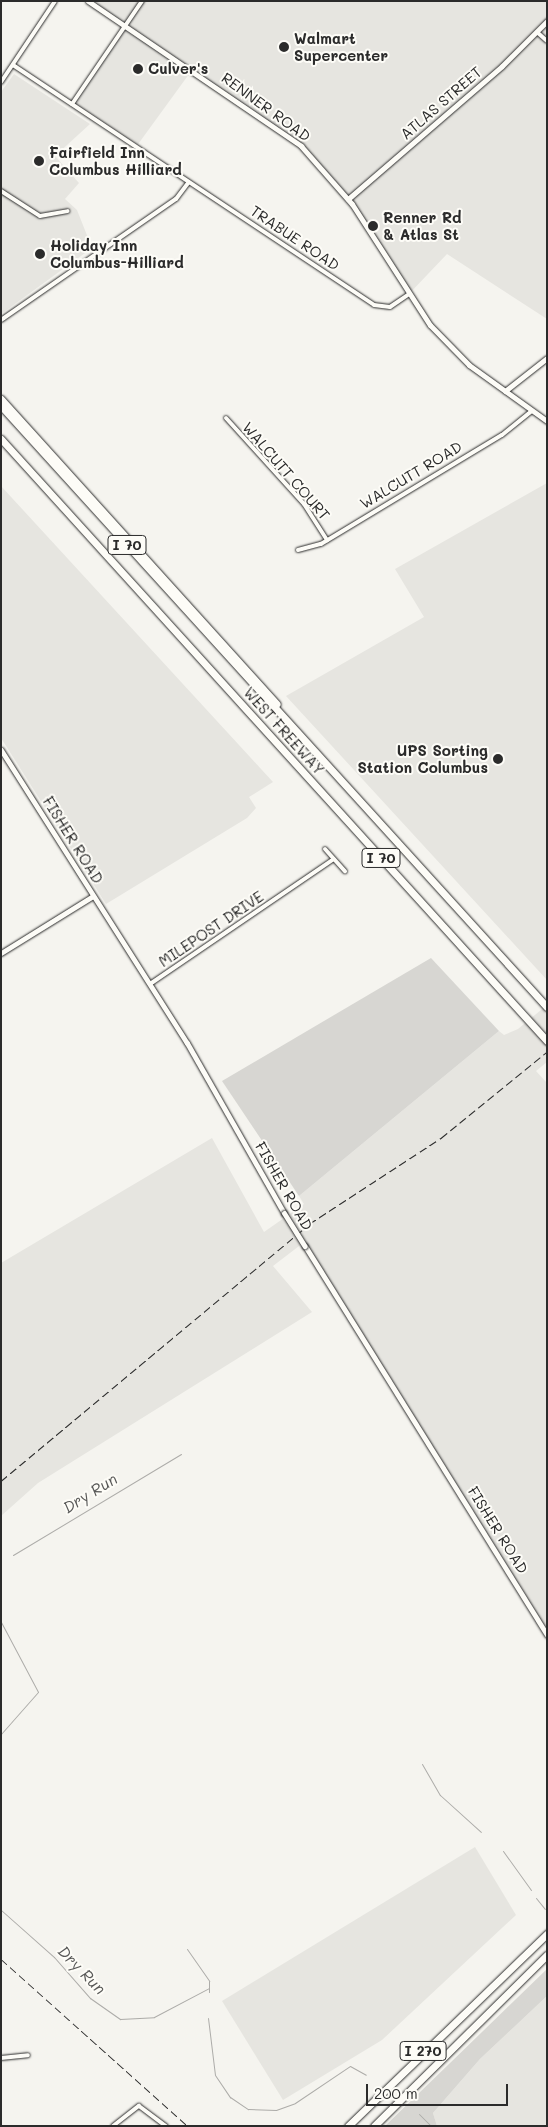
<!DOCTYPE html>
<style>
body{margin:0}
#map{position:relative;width:548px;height:2127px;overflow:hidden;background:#f5f4ef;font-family:Mali,sans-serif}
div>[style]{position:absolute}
.built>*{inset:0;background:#e6e5e0}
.green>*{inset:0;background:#d7d6d2}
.stream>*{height:1px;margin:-0.5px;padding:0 0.5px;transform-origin:0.5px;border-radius:0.5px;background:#adaca9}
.roads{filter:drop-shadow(0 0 1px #2b2b2b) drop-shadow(0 0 1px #2b2b2b)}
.street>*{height:4px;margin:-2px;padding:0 2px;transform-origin:2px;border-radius:2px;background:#fdfcf7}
.secondary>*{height:5px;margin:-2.5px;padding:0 2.5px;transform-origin:2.5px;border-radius:2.5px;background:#fdfcf7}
.highway>*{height:7px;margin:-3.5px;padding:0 3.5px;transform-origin:3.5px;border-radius:3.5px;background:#fdfcf7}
.rail>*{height:1px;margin-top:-0.5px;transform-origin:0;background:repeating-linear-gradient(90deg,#2b2b2b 0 8px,transparent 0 12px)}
.bridges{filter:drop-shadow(0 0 1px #2b2b2b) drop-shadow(0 0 1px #2b2b2b)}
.secondary-bridge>*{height:5px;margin:-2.5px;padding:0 2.5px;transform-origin:2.5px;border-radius:2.5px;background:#fdfcf7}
.dots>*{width:14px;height:14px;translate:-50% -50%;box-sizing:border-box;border:2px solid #fdfcf7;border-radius:50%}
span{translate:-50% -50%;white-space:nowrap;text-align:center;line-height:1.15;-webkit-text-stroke:4px #fdfcf7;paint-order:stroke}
.shield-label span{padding:1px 4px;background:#fdfcf7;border:1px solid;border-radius:4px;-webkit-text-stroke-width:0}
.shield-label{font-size:14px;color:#2b2b2b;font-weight:700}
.poi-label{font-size:15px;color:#2b2b2b;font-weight:700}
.left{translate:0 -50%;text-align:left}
.right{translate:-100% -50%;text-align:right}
.street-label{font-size:15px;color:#2b2b2b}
.water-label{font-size:16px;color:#585857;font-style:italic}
.frame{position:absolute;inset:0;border:2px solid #2b2b2b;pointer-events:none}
.scale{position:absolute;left:366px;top:2084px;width:142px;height:22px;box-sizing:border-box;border:2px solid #2b2b2b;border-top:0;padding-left:6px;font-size:15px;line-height:18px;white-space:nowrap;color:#2b2b2b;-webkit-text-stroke:4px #fdfcf7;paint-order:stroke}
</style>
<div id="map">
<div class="built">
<div style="clip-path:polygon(88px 1px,547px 1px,547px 319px,447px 254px,408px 295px,352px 204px,311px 156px,192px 70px,136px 147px,72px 104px,125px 26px)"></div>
<div style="clip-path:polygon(14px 74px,90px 124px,55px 156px,79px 183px,65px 199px,77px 210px,92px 248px,1px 314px,1px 92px)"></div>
<div style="clip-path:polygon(547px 483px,547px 980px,286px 696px,424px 617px,395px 569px)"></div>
<div style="clip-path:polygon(1px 486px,273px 782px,249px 797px,256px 808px,247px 818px,106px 904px,1px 738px)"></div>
<div style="clip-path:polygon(547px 1005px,547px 1062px,536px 1071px,547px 1083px,547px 1635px,303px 1243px,273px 1266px,312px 1312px,38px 1483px,1px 1516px,1px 1263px,212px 1138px,264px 1232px,304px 1204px,299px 1196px,499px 1031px,504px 1035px,518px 1029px)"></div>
<div style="clip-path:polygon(475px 1847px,516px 1915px,382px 2040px,283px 2100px,222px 2001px)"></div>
<div style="clip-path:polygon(547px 1996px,547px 2126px,437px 2126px,433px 2113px,480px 2059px)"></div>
</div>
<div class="green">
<div style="clip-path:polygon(431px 958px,499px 1031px,299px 1196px,222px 1081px)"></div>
<div style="clip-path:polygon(547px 1969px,547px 1996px,480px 2059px,433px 2113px,437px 2126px,385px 2126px)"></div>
</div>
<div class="stream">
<div style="left:13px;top:1555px;width:196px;rotate:-31deg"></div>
<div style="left:1px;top:1622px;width:79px;rotate:62.1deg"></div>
<div style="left:38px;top:1692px;width:56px;rotate:131.4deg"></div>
<div style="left:422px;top:1764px;width:36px;rotate:60deg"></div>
<div style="left:440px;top:1795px;width:55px;rotate:42.1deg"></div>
<div style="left:503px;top:1851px;width:48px;rotate:54.3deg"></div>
<div style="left:536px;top:1898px;width:14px;rotate:51deg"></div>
<div style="left:1px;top:1910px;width:71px;rotate:41.6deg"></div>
<div style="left:54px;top:1957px;width:55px;rotate:48.7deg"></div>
<div style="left:90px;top:1998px;width:37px;rotate:35deg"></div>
<div style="left:120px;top:2019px;width:34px;rotate:-3deg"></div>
<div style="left:154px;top:2017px;width:62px;rotate:-27.8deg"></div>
<div style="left:187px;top:1949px;width:39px;rotate:55deg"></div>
<div style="left:209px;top:1981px;width:11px;rotate:90deg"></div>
<div style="left:208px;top:2018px;width:57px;rotate:83deg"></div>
<div style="left:215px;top:2075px;width:27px;rotate:56deg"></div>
<div style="left:230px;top:2097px;width:22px;rotate:34deg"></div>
<div style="left:248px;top:2109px;width:28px;rotate:2deg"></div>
<div style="left:276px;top:2110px;width:20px;rotate:-20deg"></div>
<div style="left:295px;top:2103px;width:66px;rotate:-33.9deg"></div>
<div style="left:350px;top:2066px;width:18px;rotate:29deg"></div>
<div style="left:419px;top:2114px;width:17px;rotate:45deg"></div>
</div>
<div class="roads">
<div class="street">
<div style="left:537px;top:32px;width:13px;rotate:42deg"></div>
<div style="left:13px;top:65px;width:433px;rotate:33.6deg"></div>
<div style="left:374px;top:305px;width:16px;rotate:7deg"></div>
<div style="left:390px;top:307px;width:22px;rotate:-34deg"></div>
<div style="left:1px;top:82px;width:97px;rotate:-56.3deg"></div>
<div style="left:72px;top:104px;width:125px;rotate:-55.8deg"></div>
<div style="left:1px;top:191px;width:46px;rotate:32.7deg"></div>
<div style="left:40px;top:216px;width:28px;rotate:-10deg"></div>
<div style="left:1px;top:320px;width:213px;rotate:-34.7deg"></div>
<div style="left:176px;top:199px;width:21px;rotate:-53deg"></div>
<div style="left:226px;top:418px;width:116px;rotate:47.8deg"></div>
<div style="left:304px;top:504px;width:43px;rotate:57.4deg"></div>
<div style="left:298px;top:550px;width:24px;rotate:-15deg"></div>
<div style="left:321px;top:544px;width:211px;rotate:-31.1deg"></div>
<div style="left:502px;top:435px;width:38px;rotate:-39deg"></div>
<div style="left:325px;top:849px;width:30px;rotate:48deg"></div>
<div style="left:150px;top:984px;width:222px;rotate:-34.2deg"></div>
<div style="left:1px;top:2058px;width:27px;rotate:-6deg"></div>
<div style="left:113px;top:2126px;width:33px;rotate:-38deg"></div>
<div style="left:139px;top:2106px;width:34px;rotate:37deg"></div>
</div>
<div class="secondary">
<div style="left:88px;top:1px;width:258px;rotate:34.2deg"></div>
<div style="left:301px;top:146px;width:77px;rotate:48.7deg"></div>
<div style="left:352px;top:204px;width:144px;rotate:57.2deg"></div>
<div style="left:430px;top:325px;width:56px;rotate:45.7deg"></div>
<div style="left:469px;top:365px;width:96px;rotate:35.7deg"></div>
<div style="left:348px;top:199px;width:203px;rotate:-40.8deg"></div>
<div style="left:502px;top:66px;width:64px;rotate:-45deg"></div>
<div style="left:505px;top:391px;width:53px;rotate:-38.2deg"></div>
<div style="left:1px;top:750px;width:347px;rotate:57.6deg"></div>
<div style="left:187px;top:1043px;width:196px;rotate:60.3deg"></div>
<div style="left:1px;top:953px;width:108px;rotate:-31.8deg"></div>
<div style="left:305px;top:1246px;width:458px;rotate:58.1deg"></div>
</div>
<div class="highway">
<div style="left:1px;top:399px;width:411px;rotate:47.9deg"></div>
<div style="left:1px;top:406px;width:812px;rotate:47.75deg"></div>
<div style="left:1px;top:439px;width:813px;rotate:47.79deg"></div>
<div style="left:348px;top:2126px;width:277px;rotate:-44deg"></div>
<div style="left:374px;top:2126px;width:243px;rotate:-44.7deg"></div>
</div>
</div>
<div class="rail">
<div style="left:1px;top:1481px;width:401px;rotate:-39.8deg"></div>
<div style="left:309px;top:1224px;width:158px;rotate:-33.1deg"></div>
<div style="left:441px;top:1138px;width:136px;rotate:-39.1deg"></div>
<div style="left:1px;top:1959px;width:251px;rotate:41.8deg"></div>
</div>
<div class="bridges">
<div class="secondary-bridge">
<div style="left:284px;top:1213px;width:39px;rotate:58deg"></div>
</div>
</div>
<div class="dots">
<div style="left:284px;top:47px;background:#2b2b2b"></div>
<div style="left:138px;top:69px;background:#2b2b2b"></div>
<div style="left:39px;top:161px;background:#2b2b2b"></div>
<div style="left:373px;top:226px;background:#2b2b2b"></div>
<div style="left:40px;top:254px;background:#2b2b2b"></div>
<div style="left:498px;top:759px;background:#2b2b2b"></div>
</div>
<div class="shield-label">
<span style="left:127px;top:545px">I 70</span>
<span style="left:381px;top:858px">I 70</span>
<span style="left:423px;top:2051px">I 270</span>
</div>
<div class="poi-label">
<span class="left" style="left:294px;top:47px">Walmart<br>Supercenter</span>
<span class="left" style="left:148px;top:69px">Culver's</span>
<span class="left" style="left:49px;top:161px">Fairfield Inn<br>Columbus Hilliard</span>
<span class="left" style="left:383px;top:226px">Renner Rd<br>&amp; Atlas St</span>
<span class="left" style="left:50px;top:254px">Holiday Inn<br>Columbus-Hilliard</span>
<span class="right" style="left:488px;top:759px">UPS Sorting<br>Station Columbus</span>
</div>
<div class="street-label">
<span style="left:441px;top:103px;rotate:-41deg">ATLAS STREET</span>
<span style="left:266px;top:107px;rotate:36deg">RENNER ROAD</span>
<span style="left:295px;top:238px;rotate:34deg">TRABUE ROAD</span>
<span style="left:286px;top:471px;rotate:49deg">WALCUTT COURT</span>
<span style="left:411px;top:475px;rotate:-31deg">WALCUTT ROAD</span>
<span style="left:284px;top:731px;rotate:48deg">WEST FREEWAY</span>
<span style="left:73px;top:840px;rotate:58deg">FISHER ROAD</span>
<span style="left:211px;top:929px;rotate:-34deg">MILEPOST DRIVE</span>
<span style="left:284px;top:1186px;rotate:60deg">FISHER ROAD</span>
<span style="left:498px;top:1530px;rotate:58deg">FISHER ROAD</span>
</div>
<div class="water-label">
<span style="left:90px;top:1493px;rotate:-32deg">Dry Run</span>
<span style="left:82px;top:1970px;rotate:46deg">Dry Run</span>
</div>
<div class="frame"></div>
<div class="scale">200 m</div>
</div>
